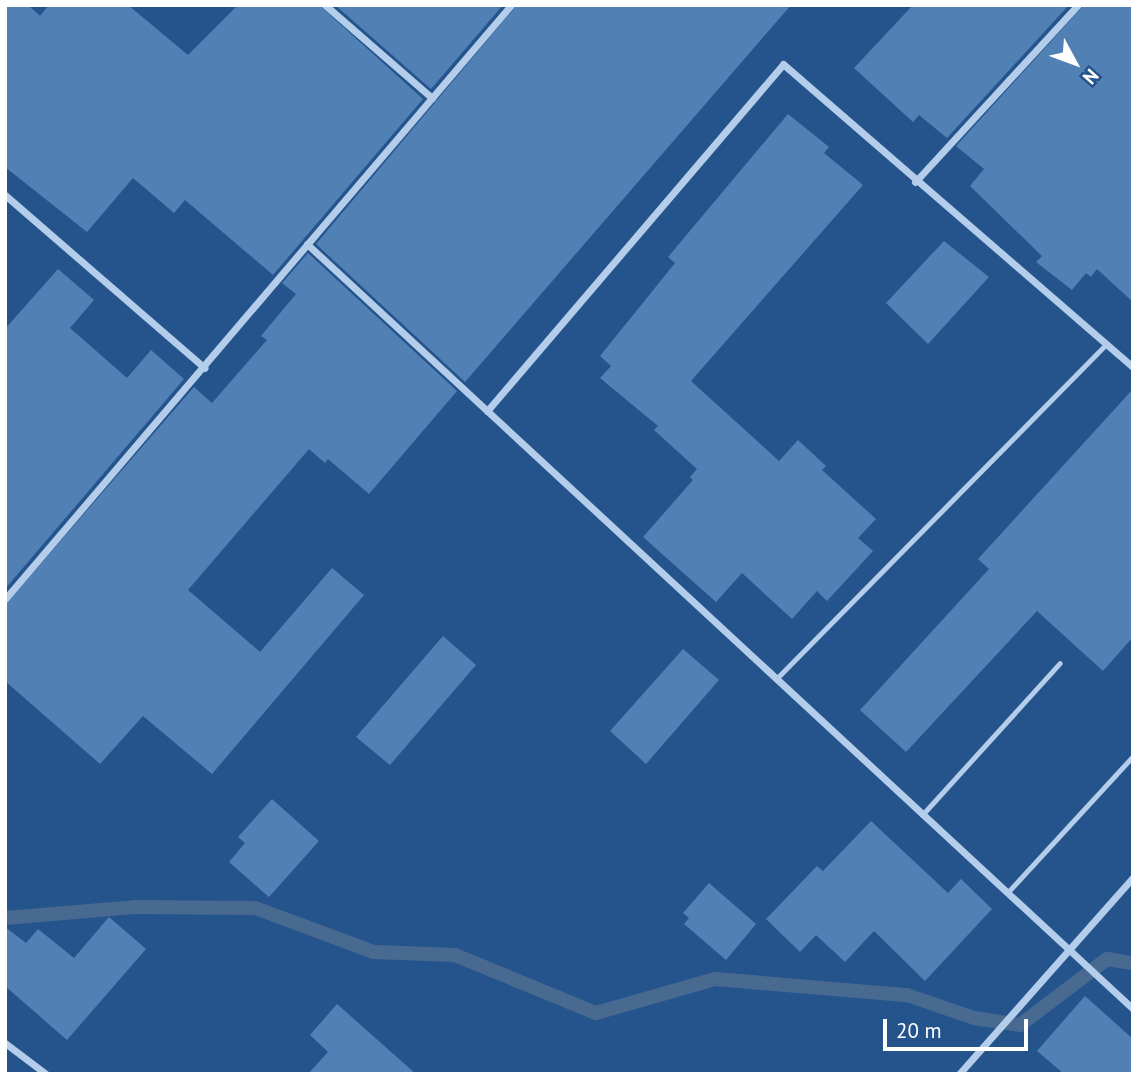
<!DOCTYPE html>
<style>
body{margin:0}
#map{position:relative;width:1138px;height:1079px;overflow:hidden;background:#25548c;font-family:"PT Sans",sans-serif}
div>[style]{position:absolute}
.stream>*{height:14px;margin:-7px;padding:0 7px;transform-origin:7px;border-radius:7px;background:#486a91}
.building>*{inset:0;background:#5180b4}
.lane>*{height:5px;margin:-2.5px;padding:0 2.5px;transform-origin:2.5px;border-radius:2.5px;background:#b3cdea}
.street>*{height:7px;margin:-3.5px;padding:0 3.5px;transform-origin:3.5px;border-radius:3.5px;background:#b3cdea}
span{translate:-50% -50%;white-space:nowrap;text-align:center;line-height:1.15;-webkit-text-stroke:7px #25548c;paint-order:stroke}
.frame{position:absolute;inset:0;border:7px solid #fff;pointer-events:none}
.north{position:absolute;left:1040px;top:28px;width:70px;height:70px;-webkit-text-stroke:5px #25548c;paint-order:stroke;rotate:131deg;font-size:19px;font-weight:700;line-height:28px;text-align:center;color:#fff}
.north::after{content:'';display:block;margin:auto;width:24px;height:32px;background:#fff;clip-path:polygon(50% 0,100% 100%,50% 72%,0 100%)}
.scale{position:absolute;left:883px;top:1019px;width:145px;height:32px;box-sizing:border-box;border:4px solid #fff;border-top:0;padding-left:9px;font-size:21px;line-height:24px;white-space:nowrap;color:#fff;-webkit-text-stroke:5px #25548c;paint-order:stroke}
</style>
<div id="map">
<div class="stream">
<div style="left:5px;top:918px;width:130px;rotate:-4.8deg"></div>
<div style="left:135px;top:907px;width:120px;rotate:0.5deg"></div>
<div style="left:255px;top:908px;width:127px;rotate:20.3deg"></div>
<div style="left:374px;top:952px;width:81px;rotate:2.1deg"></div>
<div style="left:455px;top:955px;width:152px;rotate:22.4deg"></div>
<div style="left:596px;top:1013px;width:124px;rotate:-15.9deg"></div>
<div style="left:715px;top:979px;width:193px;rotate:4.8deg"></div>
<div style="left:907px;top:995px;width:71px;rotate:18.9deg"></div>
<div style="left:974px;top:1018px;width:47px;rotate:8.7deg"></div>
<div style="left:1020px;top:1025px;width:109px;rotate:-37.2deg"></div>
<div style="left:1107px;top:959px;width:26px;rotate:9deg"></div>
</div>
<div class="building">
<div style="clip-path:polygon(5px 5px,28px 5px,40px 16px,49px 5px,128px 5px,188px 55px,238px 5px,319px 5px,423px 99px,273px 275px,185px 200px,174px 213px,133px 178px,87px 232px,5px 167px)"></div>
<div style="clip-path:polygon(335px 5px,503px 5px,431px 89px)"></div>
<div style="clip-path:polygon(517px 5px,791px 5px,465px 382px,316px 244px)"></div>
<div style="clip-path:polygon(913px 5px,1069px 5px,947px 138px,919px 115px,913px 122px,854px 68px)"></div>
<div style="clip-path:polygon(1084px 5px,1133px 5px,1133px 302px,1097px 269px,1091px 277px,1086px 273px,1072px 290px,1036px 262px,1042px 256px,970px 186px,984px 169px,956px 146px)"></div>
<div style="clip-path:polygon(788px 114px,829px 147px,824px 153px,863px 185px,691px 381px,779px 461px,798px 440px,826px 466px,822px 470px,876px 519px,858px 538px,873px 551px,827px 601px,817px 591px,792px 619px,742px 573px,716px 602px,643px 537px,693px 480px,690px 477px,697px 469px,654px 430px,658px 426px,600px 378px,611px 366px,600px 356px,675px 263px,668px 257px)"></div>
<div style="clip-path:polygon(944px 241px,989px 277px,928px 344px,886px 303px)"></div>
<div style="clip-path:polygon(308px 253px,457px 391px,369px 494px,328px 459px,325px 463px,309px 449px,188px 590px,260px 652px,332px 568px,364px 595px,212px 774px,143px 716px,100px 764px,5px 681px,5px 605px,194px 387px,212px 403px,267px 340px,261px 336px,296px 294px,282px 283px)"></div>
<div style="clip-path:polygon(58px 269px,94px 300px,70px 328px,127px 378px,151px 350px,184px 379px,5px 589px,5px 329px)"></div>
<div style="clip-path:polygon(1133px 389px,1133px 637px,1103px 671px,1037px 611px,906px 752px,860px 710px,989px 569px,978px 559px)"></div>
<div style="clip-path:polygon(443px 636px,476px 665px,390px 765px,356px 737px)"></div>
<div style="clip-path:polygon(683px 649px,719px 680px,646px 764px,610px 731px)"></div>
<div style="clip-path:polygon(272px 799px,319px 841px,269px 897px,229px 862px,245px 843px,238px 837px)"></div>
<div style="clip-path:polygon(871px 821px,948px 893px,961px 879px,992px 909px,925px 981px,874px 931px,845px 962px,816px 935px,800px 952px,766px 919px,817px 866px,823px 871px)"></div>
<div style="clip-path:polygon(709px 883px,756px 924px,726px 960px,684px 924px,689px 918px,683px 913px)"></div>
<div style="clip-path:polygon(109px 917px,146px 949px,67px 1040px,5px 986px,5px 927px,26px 943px,38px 929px,74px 958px)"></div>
<div style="clip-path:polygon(1085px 996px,1133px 1039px,1133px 1074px,1064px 1074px,1037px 1051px)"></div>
<div style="clip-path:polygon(337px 1004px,416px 1074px,308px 1074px,328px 1052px,310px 1035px)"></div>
</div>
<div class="lane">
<div style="left:776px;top:679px;width:470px;rotate:-45.4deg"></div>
<div style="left:922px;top:815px;width:205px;rotate:-47.8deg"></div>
<div style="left:1007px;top:893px;width:186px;rotate:-47.4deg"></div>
</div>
<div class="street">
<div style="left:325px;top:5px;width:142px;rotate:41deg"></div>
<div style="left:915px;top:182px;width:241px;rotate:-47.4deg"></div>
<div style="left:5px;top:195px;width:264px;rotate:40.9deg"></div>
<div style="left:307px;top:244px;width:1126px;rotate:42.8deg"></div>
<div style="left:487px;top:411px;width:456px;rotate:-49.5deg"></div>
<div style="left:783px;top:64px;width:463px;rotate:40.9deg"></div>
<div style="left:5px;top:599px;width:780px;rotate:-49.57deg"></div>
<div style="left:5px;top:1043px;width:51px;rotate:37.1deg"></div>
<div style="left:959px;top:1074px;width:263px;rotate:-48.5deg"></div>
</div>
<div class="frame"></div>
<div class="north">N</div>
<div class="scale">20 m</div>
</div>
